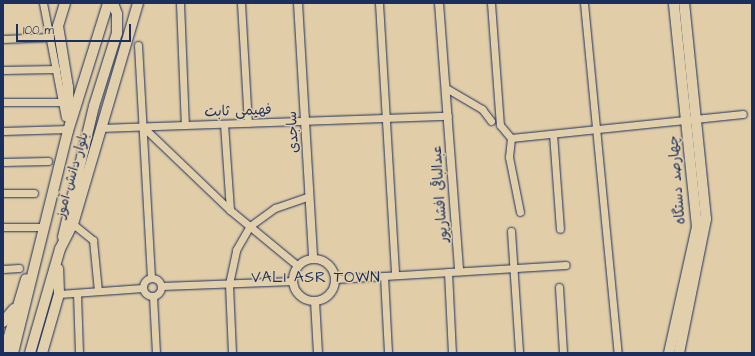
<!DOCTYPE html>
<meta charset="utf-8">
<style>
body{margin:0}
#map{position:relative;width:755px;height:356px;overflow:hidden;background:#e1cda7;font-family:"Architects Daughter","Playpen Sans Arabic",sans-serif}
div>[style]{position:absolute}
.roads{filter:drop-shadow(0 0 1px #1b2f5e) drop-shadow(0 0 1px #1b2f5e)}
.minor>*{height:7px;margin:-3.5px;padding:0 3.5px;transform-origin:3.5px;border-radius:3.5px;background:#e2d0ad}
.minor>.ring{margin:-3.5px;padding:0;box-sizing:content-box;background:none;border:7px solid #e2d0ad;border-radius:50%}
.tertiary>*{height:8px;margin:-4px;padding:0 4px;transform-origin:4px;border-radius:4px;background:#e2d0ad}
.tertiary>.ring{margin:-4px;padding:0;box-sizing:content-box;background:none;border:8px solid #e2d0ad;border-radius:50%}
.secondary>*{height:10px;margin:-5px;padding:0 5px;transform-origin:5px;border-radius:5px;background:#e2d0ad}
span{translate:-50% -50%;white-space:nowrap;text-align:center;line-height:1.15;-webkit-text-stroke:3px #e2d0ad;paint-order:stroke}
.street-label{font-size:14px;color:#1b2f5e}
.neighbourhood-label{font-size:15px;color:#1b2f5e;letter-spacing:1px}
.frame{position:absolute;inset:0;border:4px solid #1b2f5e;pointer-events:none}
.scale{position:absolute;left:16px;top:24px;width:115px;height:18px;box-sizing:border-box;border:2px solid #1b2f5e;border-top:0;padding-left:5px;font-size:12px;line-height:14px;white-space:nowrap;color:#1b2f5e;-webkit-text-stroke:3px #e2d0ad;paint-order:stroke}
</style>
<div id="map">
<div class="roads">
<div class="minor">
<div style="left:43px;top:3px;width:116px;rotate:79.1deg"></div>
<div style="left:180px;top:3px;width:122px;rotate:87.7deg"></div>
<div style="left:241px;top:3px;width:120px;rotate:86.7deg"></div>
<div style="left:379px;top:3px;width:272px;rotate:86.6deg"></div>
<div style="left:491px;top:3px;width:122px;rotate:85.8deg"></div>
<div style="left:500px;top:125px;width:17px;rotate:50deg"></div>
<div style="left:511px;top:138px;width:233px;rotate:-5.9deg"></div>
<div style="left:584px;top:3px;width:352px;rotate:84.5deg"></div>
<div style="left:3px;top:39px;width:47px;rotate:-2.4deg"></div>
<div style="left:138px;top:45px;width:232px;rotate:86.8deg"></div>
<div style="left:3px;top:70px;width:53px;rotate:-1.1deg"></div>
<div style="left:446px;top:88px;width:42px;rotate:30.3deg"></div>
<div style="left:482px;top:109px;width:15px;rotate:53deg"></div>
<div style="left:3px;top:102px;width:59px"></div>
<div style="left:224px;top:124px;width:86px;rotate:86deg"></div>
<div style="left:142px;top:126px;width:122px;rotate:43.7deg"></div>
<div style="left:230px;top:210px;width:88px;rotate:39.5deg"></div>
<div style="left:100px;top:128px;width:348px;rotate:-2deg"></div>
<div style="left:3px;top:131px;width:65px;rotate:-1.8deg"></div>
<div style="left:553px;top:134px;width:95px;rotate:85.8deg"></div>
<div style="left:511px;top:138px;width:19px;rotate:96deg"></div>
<div style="left:509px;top:157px;width:56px;rotate:78.7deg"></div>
<div style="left:3px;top:162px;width:45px;rotate:-1.3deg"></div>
<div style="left:3px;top:193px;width:31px"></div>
<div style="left:73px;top:224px;width:26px;rotate:39deg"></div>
<div style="left:93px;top:240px;width:51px;rotate:84.4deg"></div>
<div style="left:3px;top:227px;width:41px"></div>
<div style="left:511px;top:231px;width:122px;rotate:86.2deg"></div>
<div style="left:3px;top:269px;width:16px;rotate:-4deg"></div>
<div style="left:448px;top:272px;width:81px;rotate:87.2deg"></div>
<div style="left:384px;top:276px;width:77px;rotate:87deg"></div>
<div class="ring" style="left:143px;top:278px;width:11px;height:11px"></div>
<div style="left:335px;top:279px;width:231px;rotate:-3.5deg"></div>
<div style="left:162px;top:286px;width:131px;rotate:-2.2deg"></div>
<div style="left:559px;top:287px;width:66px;rotate:86.5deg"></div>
<div style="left:77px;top:293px;width:60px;rotate:88.1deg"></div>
<div style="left:59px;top:294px;width:84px;rotate:-4.1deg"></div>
<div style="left:153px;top:296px;width:57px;rotate:87deg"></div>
<div style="left:232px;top:353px;width:69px;rotate:-92.5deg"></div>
<div style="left:229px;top:284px;width:35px;rotate:-78deg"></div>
<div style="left:236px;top:250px;width:28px;rotate:-60deg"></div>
<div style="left:250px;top:226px;width:31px;rotate:-36deg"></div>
<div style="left:275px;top:208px;width:36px;rotate:-19deg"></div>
</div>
<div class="tertiary">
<div style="left:298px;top:3px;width:256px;rotate:86.6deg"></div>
<div style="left:439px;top:3px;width:269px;rotate:85.7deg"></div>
<div class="ring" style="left:293px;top:259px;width:34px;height:34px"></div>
<div style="left:315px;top:301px;width:52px;rotate:86.7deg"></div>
</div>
<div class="secondary">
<div style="left:65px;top:3px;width:24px;rotate:107deg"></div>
<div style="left:58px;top:26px;width:62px;rotate:80.7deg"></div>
<div style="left:68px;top:87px;width:31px;rotate:88deg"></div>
<div style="left:63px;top:237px;width:135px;rotate:-76.7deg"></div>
<div style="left:94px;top:106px;width:77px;rotate:-72.5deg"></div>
<div style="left:117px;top:33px;width:19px;rotate:-90deg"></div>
<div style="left:117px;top:14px;width:12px;rotate:-110deg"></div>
<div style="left:3px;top:322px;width:17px;rotate:-50deg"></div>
<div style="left:4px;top:353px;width:77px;rotate:-73.4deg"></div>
<div style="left:13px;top:353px;width:229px;rotate:-76.1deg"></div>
<div style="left:68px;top:131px;width:134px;rotate:-72.6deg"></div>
<div style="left:30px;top:353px;width:108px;rotate:-73.9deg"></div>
<div style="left:60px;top:249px;width:28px;rotate:-63deg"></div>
<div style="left:73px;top:224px;width:230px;rotate:-73.6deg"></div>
<div style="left:42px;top:353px;width:61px;rotate:-73.9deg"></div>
<div style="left:59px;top:294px;width:25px;rotate:-92deg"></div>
<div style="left:669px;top:353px;width:129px;rotate:-77.5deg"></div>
<div style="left:697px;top:227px;width:225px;rotate:-95.9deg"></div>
<div style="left:679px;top:353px;width:137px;rotate:-78.6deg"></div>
<div style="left:706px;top:219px;width:217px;rotate:-95.8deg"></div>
</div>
</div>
<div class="street-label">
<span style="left:238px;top:111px;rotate:-2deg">فهیمی ثابت</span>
<span style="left:293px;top:132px;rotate:-93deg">ساجدی</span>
<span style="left:72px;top:175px;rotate:-74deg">بلوار دانش آموز</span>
<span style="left:677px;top:180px;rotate:-95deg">چهارصد دستگاه</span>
<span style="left:440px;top:194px;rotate:-94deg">عبدالباقی افشارپور</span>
</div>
<div class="neighbourhood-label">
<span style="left:316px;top:278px">VALI ASR TOWN</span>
</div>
<div class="frame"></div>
<div class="scale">100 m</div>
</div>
